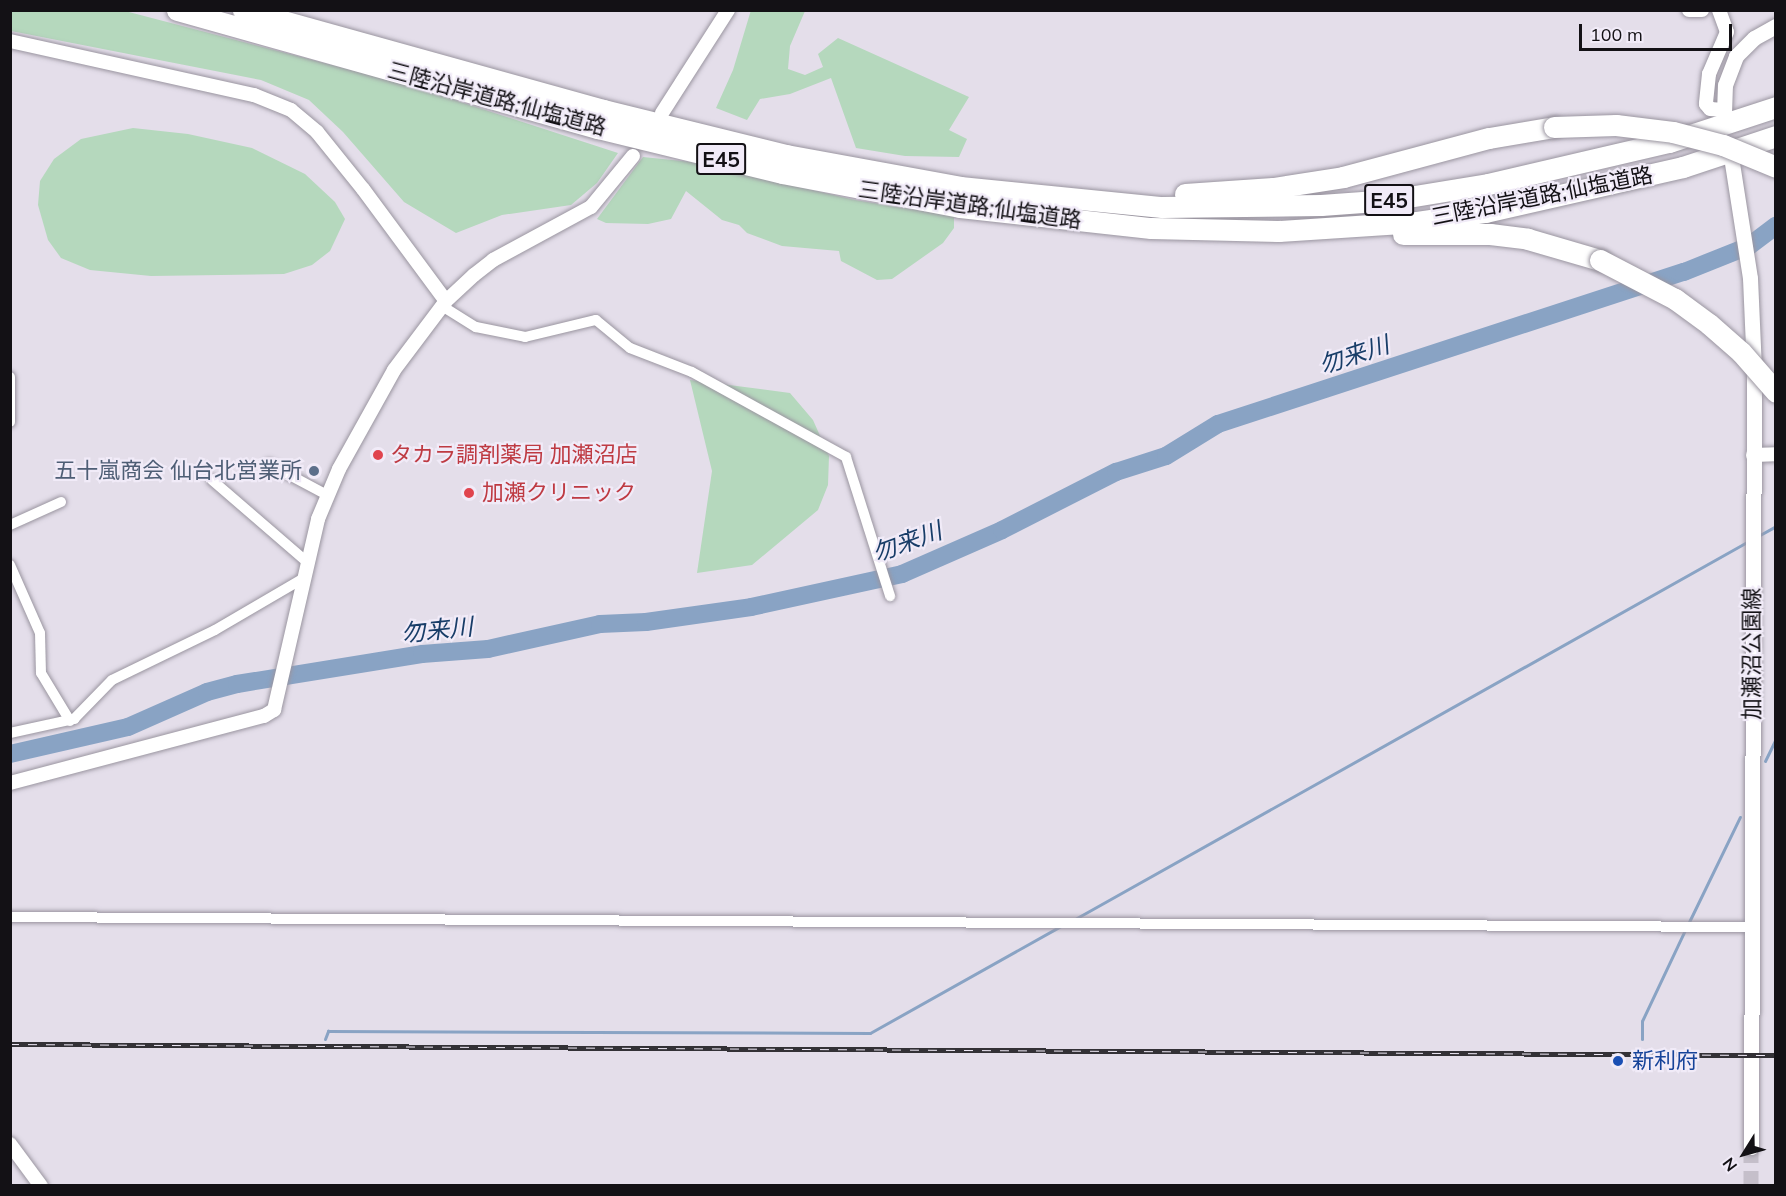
<!DOCTYPE html>
<meta charset="utf-8">
<style>
body{margin:0}
#map{position:relative;width:1786px;height:1196px;overflow:hidden;background:#e4deea;font-family:Mulish,"Noto Sans JP",sans-serif}
div>[style]{position:absolute}
.green>*{inset:0;background:#b5d8bd}
.stream>*{height:3px;margin:-1.5px;padding:0 1.5px;transform-origin:1.5px;border-radius:1.5px;background:#89a3c4}
.river>*{height:18px;margin:-9px;padding:0 9px;transform-origin:9px;border-radius:9px;background:#89a3c4}
.secondary-tunnel>*{height:15px;margin-top:-7.5px;transform-origin:0;background:repeating-linear-gradient(90deg,#c5bfca 0 15px,transparent 0 23px)}
.roads{filter:drop-shadow(0 0 2px #9a95a0) drop-shadow(0 0 2px #9a95a0)}
.minor>*{height:10px;margin:-5px;padding:0 5px;transform-origin:5px;border-radius:5px;background:#fff}
.tertiary>*{height:14px;margin:-7px;padding:0 7px;transform-origin:7px;border-radius:7px;background:#fff}
.secondary>*{height:15px;margin:-7.5px;padding:0 7.5px;transform-origin:7.5px;border-radius:7.5px;background:#fff}
.motorway>*{height:21px;margin:-10.5px;padding:0 10.5px;transform-origin:10.5px;border-radius:10.5px;background:#fff}
.rail>*{height:5px;margin-top:-2.5px;transform-origin:0;background:repeating-linear-gradient(90deg,#f1ebf8 0 9px,#333136 0 18px);box-sizing:border-box;border-block:2px solid #333136}
.bridges{filter:drop-shadow(0 0 2px #9a95a0) drop-shadow(0 0 2px #9a95a0)}
.motorway-bridge>*{height:21px;margin:-10.5px;padding:0 10.5px;transform-origin:10.5px;border-radius:10.5px;background:#fff}
.dots>*{width:16px;height:16px;translate:-50% -50%;box-sizing:border-box;border:3px solid #f1ebf8;border-radius:50%}
span{translate:-50% -50%;white-space:nowrap;text-align:center;line-height:1.15;-webkit-text-stroke:4.5px #f1ebf8;paint-order:stroke}
.shield-label span{padding:2px 4px;background:#f1ebf8;border:2px solid;border-radius:4px;-webkit-text-stroke-width:0}
.shield-label{font-size:21px;color:#131115;font-weight:700}
.street-label{font-size:22px;color:#131115}
.health-label{font-size:22px;color:#be3a42}
.left{translate:0 -50%;text-align:left}
.service-label{font-size:22px;color:#4e5e75}
.right{translate:-100% -50%;text-align:right}
.transit-label{font-size:22px;color:#164399}
.water-label{font-size:24px;color:#183d68;font-style:italic}
.frame{position:absolute;inset:0;border:12px solid #131115;pointer-events:none}
.north{position:absolute;left:1714px;top:1124px;width:60px;height:60px;-webkit-text-stroke:4px #f1ebf8;paint-order:stroke;rotate:233deg;font-size:16px;font-weight:700;line-height:24px;text-align:center;color:#131115}
.north::after{content:'';display:block;margin:auto;width:21px;height:27px;background:#131115;clip-path:polygon(50% 0,100% 100%,50% 72%,0 100%)}
.scale{position:absolute;left:1579px;top:24px;width:153px;height:27px;box-sizing:border-box;border:3px solid #131115;border-top:0;padding-left:8px;font-size:18px;line-height:21px;white-space:nowrap;color:#131115;-webkit-text-stroke:4px #f1ebf8;paint-order:stroke}
</style>
<div id="map">
<div class="green">
<div style="clip-path:polygon(751px 10px,805px 11px,790px 46px,788px 69px,805px 75px,823px 67px,818px 54px,838px 38px,969px 97px,949px 130px,967px 139px,959px 157px,905px 156px,856px 148px,831px 78px,790px 94px,760px 99px,747px 120px,716px 108px,733px 70px)"></div>
<div style="clip-path:polygon(11px 11px,125px 11px,405px 84px,618px 153px,597px 183px,571px 205px,502px 215px,456px 233px,404px 202px,343px 132px,309px 100px,261px 80px,11px 31px)"></div>
<div style="clip-path:polygon(133px 128px,188px 134px,252px 148px,305px 174px,335px 202px,345px 219px,330px 251px,312px 265px,284px 274px,151px 276px,90px 270px,61px 258px,48px 240px,38px 205px,40px 181px,54px 159px,81px 139px)"></div>
<div style="clip-path:polygon(643px 157px,692px 162px,855px 200px,954px 216px,954px 228px,943px 243px,892px 279px,877px 280px,841px 261px,839px 251px,782px 246px,747px 233px,739px 225px,722px 220px,686px 191px,671px 219px,648px 224px,606px 223px,597px 219px)"></div>
<div style="clip-path:polygon(690px 380px,790px 393px,813px 420px,829px 456px,828px 485px,818px 510px,752px 565px,697px 573px,712px 471px)"></div>
</div>
<div class="stream">
<div style="left:1758px;top:536px;width:21px;rotate:-29deg"></div>
<div style="left:1765px;top:761px;width:25px;rotate:-64deg"></div>
<div style="left:1075px;top:919px;width:771px;rotate:-29.29deg"></div>
<div style="left:1688px;top:924px;width:119px;rotate:-64.1deg"></div>
<div style="left:325px;top:1039px;width:9px;rotate:-69deg"></div>
<div style="left:328px;top:1031px;width:542px;rotate:0.21deg"></div>
<div style="left:870px;top:1033px;width:219px;rotate:-29.3deg"></div>
<div style="left:1642px;top:1039px;width:18px;rotate:-90deg"></div>
<div style="left:1642px;top:1021px;width:101px;rotate:-64.7deg"></div>
</div>
<div class="river">
<div style="left:10px;top:754px;width:121px;rotate:-12.9deg"></div>
<div style="left:128px;top:727px;width:86px;rotate:-23.9deg"></div>
<div style="left:207px;top:692px;width:31px;rotate:-15deg"></div>
<div style="left:237px;top:684px;width:187px;rotate:-9.2deg"></div>
<div style="left:422px;top:654px;width:66px;rotate:-4.3deg"></div>
<div style="left:488px;top:649px;width:115px;rotate:-12.6deg"></div>
<div style="left:600px;top:624px;width:46px;rotate:-2.5deg"></div>
<div style="left:646px;top:622px;width:106px;rotate:-8.1deg"></div>
<div style="left:751px;top:607px;width:155px;rotate:-12.3deg"></div>
<div style="left:902px;top:574px;width:109px;rotate:-23.7deg"></div>
<div style="left:1002px;top:530px;width:128px;rotate:-27deg"></div>
<div style="left:1116px;top:472px;width:52px;rotate:-17.7deg"></div>
<div style="left:1166px;top:456px;width:61px;rotate:-31.6deg"></div>
<div style="left:1218px;top:424px;width:490px;rotate:-18.1deg"></div>
<div style="left:1684px;top:272px;width:70px;rotate:-21.8deg"></div>
<div style="left:1749px;top:246px;width:34px;rotate:-37deg"></div>
</div>
<div class="secondary-tunnel">
<div style="left:1751px;top:1186px;width:39px;rotate:-90deg"></div>
</div>
<div class="roads">
<div class="minor">
<div style="left:442px;top:306px;width:40px;rotate:32deg"></div>
<div style="left:476px;top:327px;width:50px;rotate:11.5deg"></div>
<div style="left:525px;top:337px;width:73px;rotate:-13.5deg"></div>
<div style="left:596px;top:320px;width:44px;rotate:39.5deg"></div>
<div style="left:630px;top:348px;width:66px;rotate:21.2deg"></div>
<div style="left:692px;top:372px;width:176px;rotate:28.9deg"></div>
<div style="left:846px;top:457px;width:146px;rotate:72.4deg"></div>
<div style="left:10px;top:377px;width:45px;rotate:90deg"></div>
<div style="left:269px;top:464px;width:66px;rotate:28.1deg"></div>
<div style="left:212px;top:480px;width:127px;rotate:40.8deg"></div>
<div style="left:10px;top:525px;width:56px;rotate:-24.3deg"></div>
<div style="left:10px;top:565px;width:74px;rotate:66.2deg"></div>
<div style="left:40px;top:633px;width:40px;rotate:88.6deg"></div>
<div style="left:41px;top:673px;width:56px;rotate:58.9deg"></div>
<div style="left:10px;top:733px;width:66px;rotate:-12.3deg"></div>
<div style="left:74px;top:719px;width:54px;rotate:-45.7deg"></div>
<div style="left:112px;top:680px;width:114px;rotate:-25.9deg"></div>
<div style="left:215px;top:630px;width:103px;rotate:-30.3deg"></div>
<div style="left:10px;top:917px;width:1741px;rotate:0.33deg"></div>
</div>
<div class="tertiary">
<div style="left:1689px;top:10px;width:13px"></div>
<div style="left:1719px;top:10px;width:23px;rotate:70deg"></div>
<div style="left:1727px;top:32px;width:46px;rotate:113.2deg"></div>
<div style="left:1709px;top:74px;width:30px;rotate:96deg"></div>
<div style="left:1706px;top:104px;width:6px;rotate:51deg"></div>
<div style="left:1710px;top:109px;width:14px;rotate:4deg"></div>
<div style="left:10px;top:41px;width:250px;rotate:12.5deg"></div>
<div style="left:254px;top:95px;width:40px;rotate:22deg"></div>
<div style="left:291px;top:110px;width:34px;rotate:40deg"></div>
<div style="left:317px;top:132px;width:73px;rotate:51.1deg"></div>
<div style="left:363px;top:189px;width:139px;rotate:53.5deg"></div>
<div style="left:662px;top:113px;width:122px;rotate:-57.3deg"></div>
<div style="left:1753px;top:455px;width:23px;rotate:-2deg"></div>
<div style="left:10px;top:783px;width:263px;rotate:-14.8deg"></div>
<div style="left:264px;top:716px;width:12px;rotate:-31deg"></div>
<div style="left:274px;top:710px;width:196px;rotate:-77deg"></div>
<div style="left:318px;top:519px;width:54px;rotate:-67.2deg"></div>
<div style="left:339px;top:469px;width:113px;rotate:-60.9deg"></div>
<div style="left:394px;top:370px;width:86px;rotate:-53deg"></div>
<div style="left:446px;top:301px;width:38px;rotate:-43deg"></div>
<div style="left:474px;top:275px;width:24px;rotate:-38deg"></div>
<div style="left:493px;top:260px;width:111px;rotate:-28.4deg"></div>
<div style="left:591px;top:207px;width:66px;rotate:-50.5deg"></div>
<div style="left:10px;top:1144px;width:52px;rotate:53.6deg"></div>
</div>
<div class="secondary">
<div style="left:1724px;top:113px;width:28px;rotate:-88deg"></div>
<div style="left:1725px;top:85px;width:31px;rotate:-69deg"></div>
<div style="left:1736px;top:56px;width:25px;rotate:-45deg"></div>
<div style="left:1754px;top:38px;width:25px;rotate:-29deg"></div>
<div style="left:1732px;top:163px;width:116px;rotate:81.1deg"></div>
<div style="left:1750px;top:278px;width:91px;rotate:87.5deg"></div>
<div style="left:1754px;top:369px;width:778px;rotate:90.22deg"></div>
</div>
<div class="motorway">
<div style="left:177px;top:10px;width:437px;rotate:15.7deg"></div>
<div style="left:598px;top:128px;width:189px;rotate:13.7deg"></div>
<div style="left:782px;top:173px;width:181px;rotate:10.8deg"></div>
<div style="left:960px;top:207px;width:192px;rotate:6.3deg"></div>
<div style="left:1151px;top:228px;width:127px;rotate:1.4deg"></div>
<div style="left:1278px;top:231px;width:139px;rotate:-3.7deg"></div>
<div style="left:1417px;top:222px;width:69px;rotate:-8.4deg"></div>
<div style="left:1485px;top:212px;width:203px;rotate:-12.8deg"></div>
<div style="left:1683px;top:167px;width:98px;rotate:-18.4deg"></div>
<div style="left:243px;top:10px;width:374px;rotate:15.5deg"></div>
<div style="left:603px;top:110px;width:188px;rotate:13.8deg"></div>
<div style="left:786px;top:155px;width:177px;rotate:10.4deg"></div>
<div style="left:960px;top:187px;width:203px;rotate:5.7deg"></div>
<div style="left:1162px;top:207px;width:159px;rotate:-0.7deg"></div>
<div style="left:1321px;top:205px;width:69px;rotate:-4.1deg"></div>
<div style="left:1390px;top:200px;width:99px;rotate:-9.3deg"></div>
<div style="left:1488px;top:184px;width:186px;rotate:-13.1deg"></div>
<div style="left:1669px;top:142px;width:113px;rotate:-18.1deg"></div>
<div style="left:1185px;top:194px;width:88px;rotate:-3.9deg"></div>
<div style="left:1273px;top:188px;width:71px;rotate:-8.9deg"></div>
<div style="left:1343px;top:177px;width:151px;rotate:-15deg"></div>
<div style="left:1489px;top:138px;width:66px;rotate:-9.6deg"></div>
<div style="left:1403px;top:234px;width:87px"></div>
<div style="left:1490px;top:234px;width:38px;rotate:7deg"></div>
<div style="left:1528px;top:239px;width:75px;rotate:16.3deg"></div>
</div>
</div>
<div class="rail">
<div style="left:10px;top:1044px;width:1766px;rotate:0.36deg"></div>
</div>
<div class="bridges">
<div class="motorway-bridge">
<div style="left:1554px;top:127px;width:62px;rotate:-1.8deg"></div>
<div style="left:1616px;top:125px;width:57px;rotate:7deg"></div>
<div style="left:1673px;top:132px;width:52px;rotate:14.6deg"></div>
<div style="left:1723px;top:145px;width:57px;rotate:22.5deg"></div>
<div style="left:1600px;top:260px;width:85px;rotate:27.5deg"></div>
<div style="left:1675px;top:299px;width:42px;rotate:36.3deg"></div>
<div style="left:1709px;top:324px;width:43px;rotate:41.2deg"></div>
<div style="left:1741px;top:352px;width:53px;rotate:48.8deg"></div>
</div>
</div>
<div class="dots">
<div style="left:378px;top:455px;background:#e0444e"></div>
<div style="left:314px;top:471px;background:#5c6f8a"></div>
<div style="left:469px;top:493px;background:#e0444e"></div>
<div style="left:1618px;top:1061px;background:#1a4fb4"></div>
</div>
<div class="shield-label">
<span style="left:721px;top:159px">E45</span>
<span style="left:1389px;top:200px">E45</span>
</div>
<div class="street-label">
<span style="left:497px;top:99px;rotate:15deg">三陸沿岸道路;仙塩道路</span>
<span style="left:1542px;top:196px;rotate:-11deg">三陸沿岸道路;仙塩道路</span>
<span style="left:970px;top:205px;rotate:8deg">三陸沿岸道路;仙塩道路</span>
<span style="left:1752px;top:654px;rotate:-90deg">加瀬沼公園線</span>
</div>
<div class="health-label">
<span class="left" style="left:390px;top:455px">タカラ調剤薬局 加瀬沼店</span>
<span class="left" style="left:482px;top:493px">加瀬クリニック</span>
</div>
<div class="service-label">
<span class="right" style="left:302px;top:471px">五十嵐商会 仙台北営業所</span>
</div>
<div class="transit-label">
<span class="left" style="left:1632px;top:1061px">新利府</span>
</div>
<div class="water-label">
<span style="left:1354px;top:355px;rotate:-18deg">勿来川</span>
<span style="left:907px;top:542px;rotate:-20deg">勿来川</span>
<span style="left:437px;top:630px;rotate:-6deg">勿来川</span>
</div>
<div class="frame"></div>
<div class="north">N</div>
<div class="scale">100 m</div>
</div>
